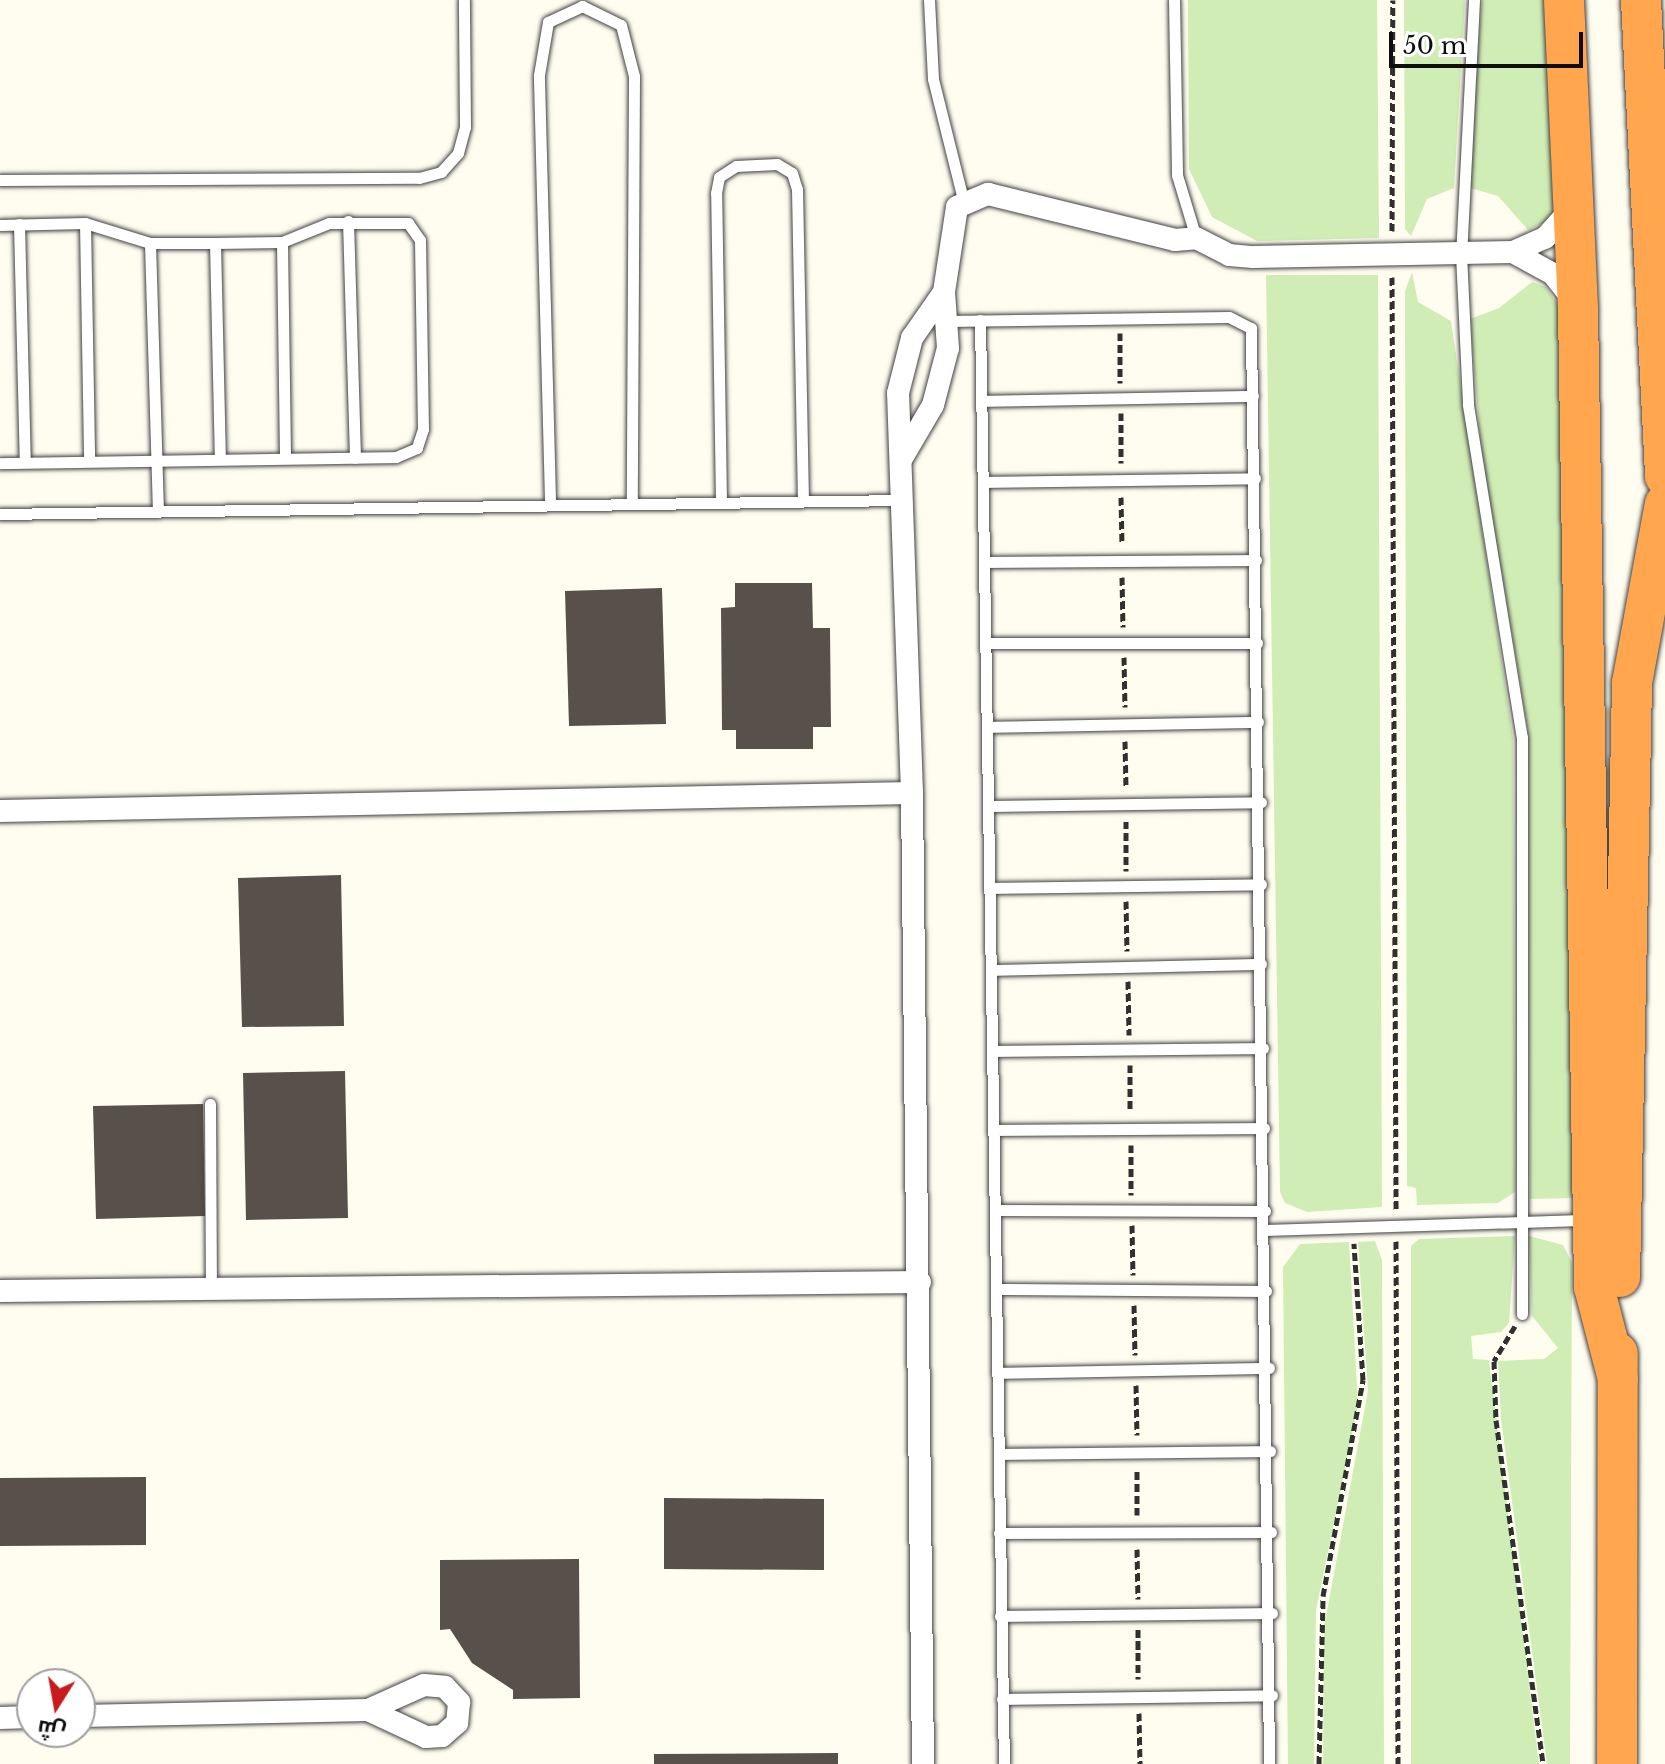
<!DOCTYPE html>
<meta charset="utf-8">
<style>
body{margin:0}
#map{position:relative;width:1665px;height:1764px;overflow:hidden;background:#fffdf0;font-family:"Libre Baskerville",Cairo,serif}
div>[style]{position:absolute}
.green>*{inset:0;background:#d0edb6}
.building>*{inset:0;background:#58504a}
.path>*{height:5px;margin-top:-2.5px;transform-origin:0;background:repeating-linear-gradient(90deg,#303030 0 8px,transparent 0 12px)}
.roads{filter:drop-shadow(0 0 2px #414141) drop-shadow(0 0 2px #414141)}
.service>*{height:11px;margin:-5.5px;padding:0 5.5px;transform-origin:5.5px;border-radius:5.5px;background:#fff}
.minor>*{height:22px;margin:-11px;padding:0 11px;transform-origin:11px;border-radius:11px;background:#fff}
.motorway>*{height:40px;margin:-20px;padding:0 20px;transform-origin:20px;border-radius:20px;background:#ffa64e}
span{translate:-50% -50%;white-space:nowrap;text-align:center;line-height:1.15;-webkit-text-stroke:8px #fff;paint-order:stroke}
.north{position:absolute;left:16px;top:1668px;width:80px;height:80px;box-sizing:border-box;background:#fff;border:2px solid #9f9f9f;border-radius:50%;rotate:191deg;font-size:22px;font-weight:700;line-height:32px;text-align:center;color:#0e0e0e}
.north::after{content:'';display:block;margin:auto;width:28px;height:36px;background:#c91b1d;clip-path:polygon(50% 0,100% 100%,50% 72%,0 100%)}
.scale{position:absolute;left:1389px;top:32px;width:194px;height:36px;box-sizing:border-box;border:4px solid #0e0e0e;border-top:0;padding-left:10px;font-size:24px;line-height:28px;white-space:nowrap;color:#0e0e0e;-webkit-text-stroke:6px #fff;paint-order:stroke}
</style>
<div id="map">
<div class="green">
<div style="clip-path:polygon(1188px 0,1377px 0,1379px 238px,1257px 241px,1212px 217px,1189px 169px)"></div>
<div style="clip-path:polygon(1404px 0,1465px 0,1454px 188px,1427px 199px,1411px 236px,1405px 229px)"></div>
<div style="clip-path:polygon(1482px 0,1553px 0,1561px 202px,1549px 220px,1528px 230px,1498px 196px,1467px 187px)"></div>
<div style="clip-path:polygon(1412px 272px,1418px 302px,1451px 321px,1513px 738px,1515px 1192px,1498px 1203px,1417px 1205px,1416px 1188px,1407px 1186px,1405px 291px)"></div>
<div style="clip-path:polygon(1266px 275px,1378px 275px,1382px 1207px,1307px 1212px,1285px 1203px,1280px 1192px)"></div>
<div style="clip-path:polygon(1532px 282px,1546px 287px,1559px 307px,1576px 1198px,1530px 1199px,1528px 730px,1482px 458px,1470px 319px,1499px 308px)"></div>
<div style="clip-path:polygon(1515px 1236px,1509px 1323px,1501px 1332px,1471px 1336px,1473px 1359px,1489px 1360px,1539px 1764px,1411px 1764px,1411px 1246px,1419px 1239px)"></div>
<div style="clip-path:polygon(1529px 1236px,1563px 1245px,1572px 1262px,1570px 1764px,1547px 1764px,1501px 1419px,1498px 1361px,1544px 1359px,1558px 1348px,1532px 1316px)"></div>
<div style="clip-path:polygon(1375px 1241px,1382px 1260px,1384px 1764px,1323px 1764px,1324px 1627px,1368px 1391px,1358px 1242px)"></div>
<div style="clip-path:polygon(1349px 1242px,1358px 1405px,1316px 1610px,1314px 1764px,1288px 1764px,1283px 1267px,1300px 1244px)"></div>
</div>
<div class="building">
<div style="clip-path:polygon(735px 583px,812px 583px,813px 628px,830px 628px,831px 727px,813px 727px,813px 749px,736px 749px,736px 730px,722px 730px,721px 608px,735px 607px)"></div>
<div style="clip-path:polygon(662px 588px,666px 724px,569px 726px,565px 591px)"></div>
<div style="clip-path:polygon(341px 875px,344px 1026px,242px 1027px,238px 878px)"></div>
<div style="clip-path:polygon(345px 1071px,348px 1218px,246px 1220px,243px 1073px)"></div>
<div style="clip-path:polygon(203px 1104px,205px 1216px,96px 1219px,93px 1106px)"></div>
<div style="clip-path:polygon(146px 1477px,146px 1545px,0 1546px,0 1478px)"></div>
<div style="clip-path:polygon(664px 1498px,824px 1499px,824px 1570px,664px 1569px)"></div>
<div style="clip-path:polygon(579px 1559px,580px 1698px,513px 1699px,513px 1690px,472px 1663px,450px 1629px,440px 1630px,440px 1560px)"></div>
<div style="clip-path:polygon(838px 1753px,838px 1764px,654px 1764px,654px 1754px)"></div>
</div>
<div class="path">
<div style="left:1392px;top:231px;width:231px;rotate:-89.8deg"></div>
<div style="left:1392px;top:277px;width:934px;rotate:89.75deg"></div>
<div style="left:1120px;top:333px;width:50px;rotate:90deg"></div>
<div style="left:1121px;top:413px;width:50px;rotate:90deg"></div>
<div style="left:1121px;top:497px;width:46px;rotate:88.8deg"></div>
<div style="left:1122px;top:577px;width:50px;rotate:88.9deg"></div>
<div style="left:1124px;top:657px;width:50px;rotate:88.9deg"></div>
<div style="left:1125px;top:741px;width:46px;rotate:88.8deg"></div>
<div style="left:1126px;top:821px;width:50px;rotate:90deg"></div>
<div style="left:1126px;top:901px;width:50px;rotate:88.9deg"></div>
<div style="left:1128px;top:981px;width:54px;rotate:88.9deg"></div>
<div style="left:1130px;top:1065px;width:46px;rotate:90deg"></div>
<div style="left:1131px;top:1145px;width:50px;rotate:90deg"></div>
<div style="left:1132px;top:1225px;width:50px;rotate:88.9deg"></div>
<div style="left:1396px;top:1241px;width:523px;rotate:89.78deg"></div>
<div style="left:1134px;top:1305px;width:50px;rotate:88.9deg"></div>
<div style="left:1515px;top:1326px;width:41px;rotate:121deg"></div>
<div style="left:1494px;top:1361px;width:59px;rotate:88.1deg"></div>
<div style="left:1496px;top:1420px;width:347px;rotate:82.2deg"></div>
<div style="left:1136px;top:1385px;width:50px;rotate:88.9deg"></div>
<div style="left:1137px;top:1515px;width:46px;rotate:-90deg"></div>
<div style="left:1137px;top:1549px;width:50px;rotate:88.9deg"></div>
<div style="left:1138px;top:1629px;width:50px;rotate:90deg"></div>
<div style="left:1139px;top:1713px;width:51px;rotate:88.9deg"></div>
<div style="left:1319px;top:1764px;width:168px;rotate:-88.6deg"></div>
<div style="left:1323px;top:1596px;width:220px;rotate:-79.5deg"></div>
<div style="left:1363px;top:1380px;width:137px;rotate:-93.8deg"></div>
</div>
<div class="roads">
<div class="service">
<div style="left:929px;top:0;width:79px;rotate:87.1deg"></div>
<div style="left:933px;top:79px;width:124px;rotate:76deg"></div>
<div style="left:1174px;top:0;width:175px;rotate:89deg"></div>
<div style="left:1177px;top:175px;width:66px;rotate:73.2deg"></div>
<div style="left:1474px;top:0;width:254px;rotate:92.9deg"></div>
<div style="left:1461px;top:254px;width:151px;rotate:87.3deg"></div>
<div style="left:1468px;top:405px;width:336px;rotate:80.8deg"></div>
<div style="left:1522px;top:737px;width:577px;rotate:90deg"></div>
<div style="left:0;top:180px;width:419px;rotate:-0.3deg"></div>
<div style="left:419px;top:178px;width:23px;rotate:-15deg"></div>
<div style="left:441px;top:172px;width:25px;rotate:-48deg"></div>
<div style="left:458px;top:153px;width:27px;rotate:-75deg"></div>
<div style="left:465px;top:127px;width:127px;rotate:-90.5deg"></div>
<div style="left:348px;top:221px;width:237px;rotate:88.3deg"></div>
<div style="left:85px;top:223px;width:237px;rotate:89deg"></div>
<div style="left:19px;top:224px;width:238px;rotate:88.6deg"></div>
<div style="left:0;top:225px;width:85px;rotate:-1.3deg"></div>
<div style="left:85px;top:223px;width:68px;rotate:17.1deg"></div>
<div style="left:150px;top:243px;width:65px"></div>
<div style="left:215px;top:243px;width:67px;rotate:-0.9deg"></div>
<div style="left:282px;top:242px;width:51px;rotate:-22deg"></div>
<div style="left:329px;top:223px;width:79px"></div>
<div style="left:408px;top:223px;width:21px;rotate:55deg"></div>
<div style="left:420px;top:240px;width:189px;rotate:89.1deg"></div>
<div style="left:423px;top:429px;width:20px;rotate:108deg"></div>
<div style="left:417px;top:448px;width:23px;rotate:157deg"></div>
<div style="left:396px;top:457px;width:396px;rotate:179.1deg"></div>
<div style="left:282px;top:242px;width:215px;rotate:89.2deg"></div>
<div style="left:150px;top:243px;width:269px;rotate:88.3deg"></div>
<div style="left:215px;top:243px;width:215px;rotate:88.7deg"></div>
<div style="left:980px;top:320px;width:1444px;rotate:89.05deg"></div>
<div style="left:949px;top:321px;width:280px;rotate:-0.8deg"></div>
<div style="left:1229px;top:317px;width:25px;rotate:27deg"></div>
<div style="left:1251px;top:328px;width:1436px;rotate:89.28deg"></div>
<div style="left:982px;top:401px;width:271px;rotate:-1.1deg"></div>
<div style="left:984px;top:482px;width:271px;rotate:-0.8deg"></div>
<div style="left:550px;top:500px;width:425px;rotate:-91.5deg"></div>
<div style="left:539px;top:75px;width:54px;rotate:-80.4deg"></div>
<div style="left:548px;top:22px;width:38px;rotate:-25deg"></div>
<div style="left:582px;top:6px;width:43px;rotate:26deg"></div>
<div style="left:621px;top:25px;width:53px;rotate:75.7deg"></div>
<div style="left:634px;top:76px;width:424px;rotate:90.3deg"></div>
<div style="left:721px;top:501px;width:308px;rotate:-90.9deg"></div>
<div style="left:716px;top:193px;width:16px;rotate:-79deg"></div>
<div style="left:719px;top:177px;width:20px;rotate:-33deg"></div>
<div style="left:736px;top:166px;width:41px;rotate:-2.8deg"></div>
<div style="left:777px;top:164px;width:17px;rotate:31deg"></div>
<div style="left:792px;top:173px;width:17px;rotate:73deg"></div>
<div style="left:797px;top:189px;width:309px;rotate:88.9deg"></div>
<div style="left:0;top:514px;width:902px;rotate:-0.89deg"></div>
<div style="left:985px;top:562px;width:271px;rotate:-0.4deg"></div>
<div style="left:987px;top:643px;width:270px"></div>
<div style="left:988px;top:727px;width:270px;rotate:-1.1deg"></div>
<div style="left:989px;top:806px;width:272px;rotate:-0.8deg"></div>
<div style="left:991px;top:888px;width:270px;rotate:-0.8deg"></div>
<div style="left:991px;top:970px;width:270px;rotate:-1.3deg"></div>
<div style="left:993px;top:1051px;width:270px;rotate:-0.6deg"></div>
<div style="left:210px;top:1104px;width:187px;rotate:89.7deg"></div>
<div style="left:994px;top:1130px;width:270px;rotate:-0.4deg"></div>
<div style="left:996px;top:1210px;width:269px;rotate:0.2deg"></div>
<div style="left:1265px;top:1230px;width:323px;rotate:-1.8deg"></div>
<div style="left:996px;top:1289px;width:270px;rotate:0.4deg"></div>
<div style="left:997px;top:1373px;width:272px;rotate:-1.1deg"></div>
<div style="left:999px;top:1454px;width:271px;rotate:-0.6deg"></div>
<div style="left:999px;top:1533px;width:272px;rotate:-0.2deg"></div>
<div style="left:1000px;top:1616px;width:272px;rotate:-0.6deg"></div>
<div style="left:1002px;top:1699px;width:270px;rotate:-0.8deg"></div>
</div>
<div class="minor">
<div style="left:1513px;top:252px;width:46px;rotate:28.8deg"></div>
<div style="left:1553px;top:274px;width:33px;rotate:52deg"></div>
<div style="left:902px;top:458px;width:61px;rotate:-59.7deg"></div>
<div style="left:933px;top:405px;width:59px;rotate:-75.3deg"></div>
<div style="left:948px;top:348px;width:56px;rotate:-94.1deg"></div>
<div style="left:0;top:811px;width:912px;rotate:-1.13deg"></div>
<div style="left:0;top:1291px;width:920px;rotate:-0.56deg"></div>
<div style="left:424px;top:1685px;width:21px;rotate:5deg"></div>
<div style="left:445px;top:1687px;width:21px;rotate:47deg"></div>
<div style="left:459px;top:1702px;width:21px;rotate:95deg"></div>
<div style="left:457px;top:1723px;width:20px;rotate:139deg"></div>
<div style="left:442px;top:1736px;width:16px;rotate:176deg"></div>
<div style="left:426px;top:1737px;width:64px;rotate:-155deg"></div>
<div style="left:368px;top:1710px;width:61px;rotate:-24.1deg"></div>
<div style="left:80px;top:1716px;width:288px;rotate:-1.2deg"></div>
<div style="left:0;top:1718px;width:32px;rotate:-2deg"></div>
<div style="left:923px;top:1764px;width:971px;rotate:-90.65deg"></div>
<div style="left:912px;top:793px;width:400px;rotate:-92deg"></div>
<div style="left:898px;top:393px;width:57px;rotate:-75.7deg"></div>
<div style="left:912px;top:338px;width:56px;rotate:-55.2deg"></div>
<div style="left:944px;top:292px;width:86px;rotate:-81.3deg"></div>
<div style="left:957px;top:207px;width:34px;rotate:-23deg"></div>
<div style="left:988px;top:194px;width:193px;rotate:13.8deg"></div>
<div style="left:1175px;top:240px;width:21px;rotate:-5deg"></div>
<div style="left:1196px;top:238px;width:37px;rotate:27deg"></div>
<div style="left:1229px;top:255px;width:24px;rotate:5deg"></div>
<div style="left:1253px;top:257px;width:260px;rotate:-1.1deg"></div>
<div style="left:1513px;top:252px;width:35px;rotate:-24deg"></div>
<div style="left:1545px;top:238px;width:42px;rotate:-47.9deg"></div>
</div>
<div class="motorway">
<div style="left:1564px;top:0;width:309px;rotate:87.4deg"></div>
<div style="left:1578px;top:309px;width:978px;rotate:89.06deg"></div>
<div style="left:1594px;top:1287px;width:95px;rotate:75.4deg"></div>
<div style="left:1641px;top:0;width:477px;rotate:87.1deg"></div>
<div style="left:1620px;top:1277px;width:594px;rotate:-88.84deg"></div>
<div style="left:1632px;top:683px;width:182px;rotate:-79.6deg"></div>
<div style="left:1617px;top:1764px;width:411px;rotate:-89.9deg"></div>
</div>
</div>
<div class="north">ش</div>
<div class="scale">50 m</div>
</div>
